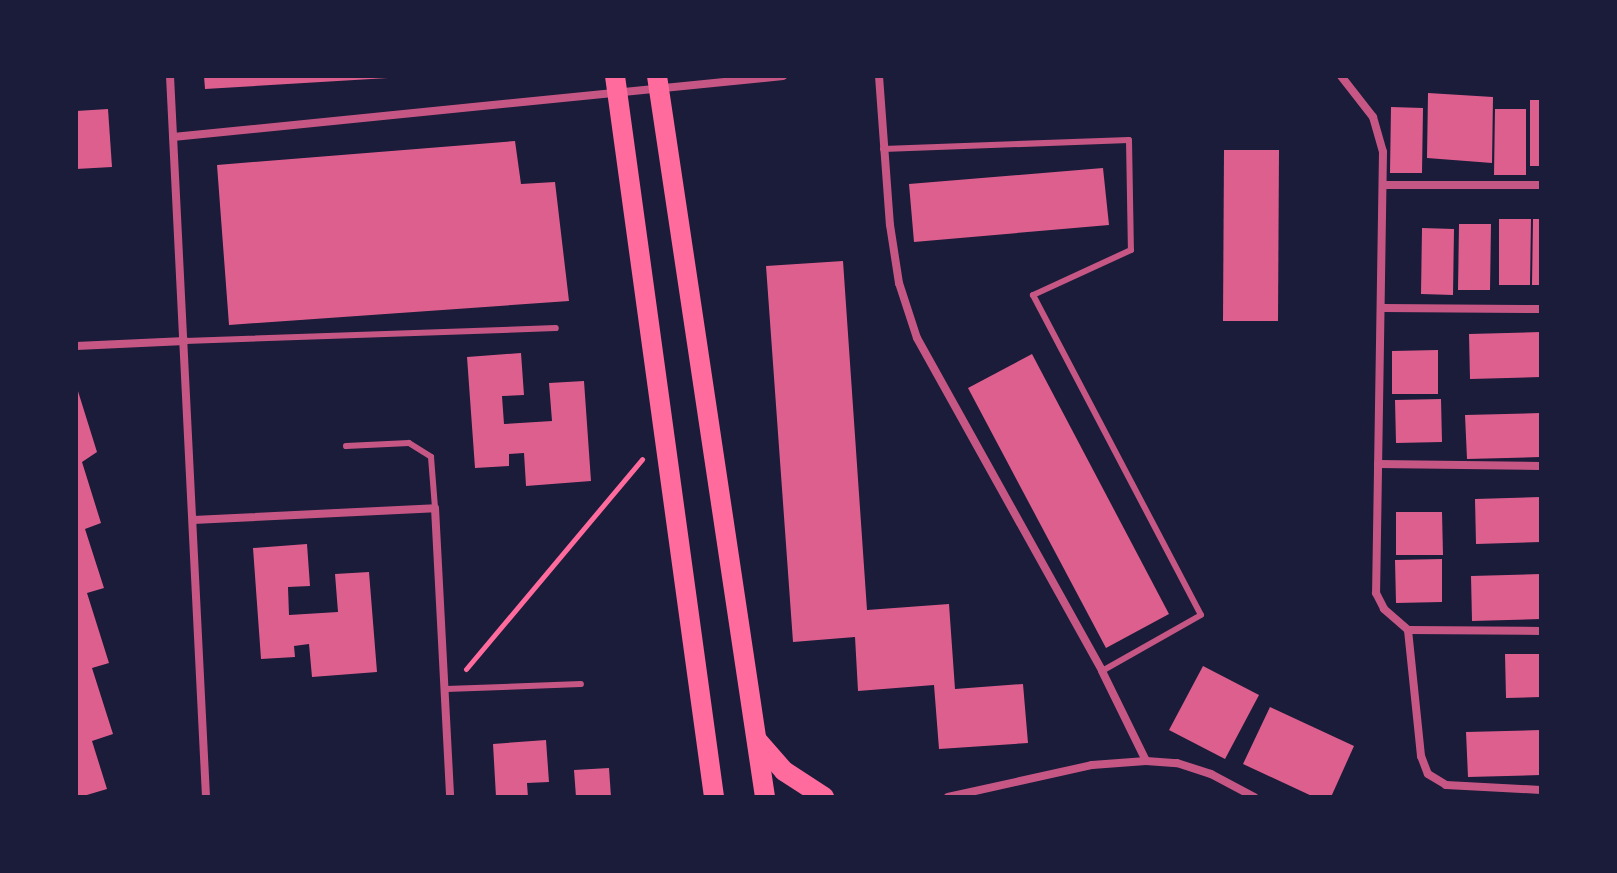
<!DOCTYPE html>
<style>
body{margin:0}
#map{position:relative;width:1617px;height:873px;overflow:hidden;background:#1b1b3a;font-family:Inter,sans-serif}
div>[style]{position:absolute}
.building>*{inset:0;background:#dd5f8e}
.path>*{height:5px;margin:-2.5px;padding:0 2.5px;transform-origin:2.5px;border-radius:2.5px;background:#ff6b9d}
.service>*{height:6px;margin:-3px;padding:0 3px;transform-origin:3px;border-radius:3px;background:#c65784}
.minor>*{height:8px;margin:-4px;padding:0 4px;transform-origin:4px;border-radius:4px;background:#c65784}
.primary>*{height:20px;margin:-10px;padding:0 10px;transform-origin:10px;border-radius:10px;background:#ff6b9d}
span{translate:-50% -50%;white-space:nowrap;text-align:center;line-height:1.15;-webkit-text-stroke:8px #1b1b3a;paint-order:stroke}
.frame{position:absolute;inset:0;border:78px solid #1b1b3a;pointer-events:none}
</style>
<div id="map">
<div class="building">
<div style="clip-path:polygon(204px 76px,388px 76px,388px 78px,205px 89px)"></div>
<div style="clip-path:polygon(1428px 93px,1493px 97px,1492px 163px,1427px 158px)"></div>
<div style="clip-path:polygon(1530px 100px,1541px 100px,1541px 166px,1530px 166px)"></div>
<div style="clip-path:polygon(1391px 107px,1423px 108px,1422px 173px,1390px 173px)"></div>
<div style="clip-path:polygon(108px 109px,112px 167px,76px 169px,76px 111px)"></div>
<div style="clip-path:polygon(1495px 109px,1526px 109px,1526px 175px,1494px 175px)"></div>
<div style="clip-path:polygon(515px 141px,521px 184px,555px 182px,569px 301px,229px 325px,217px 165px)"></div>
<div style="clip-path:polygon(1224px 150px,1279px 150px,1278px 321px,1223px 321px)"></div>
<div style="clip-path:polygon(1103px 168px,1109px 225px,914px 242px,909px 184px)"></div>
<div style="clip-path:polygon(1499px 219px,1531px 219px,1530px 285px,1499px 285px)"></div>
<div style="clip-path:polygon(1533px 219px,1541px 219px,1541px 285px,1532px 285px)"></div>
<div style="clip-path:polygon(1459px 224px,1491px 224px,1490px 290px,1458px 290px)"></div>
<div style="clip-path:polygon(1422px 228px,1454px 229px,1453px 295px,1421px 294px)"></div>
<div style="clip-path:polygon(843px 261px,867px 610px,949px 604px,955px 689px,1023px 684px,1028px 743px,939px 749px,934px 685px,858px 691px,855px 637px,793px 642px,766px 266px)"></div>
<div style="clip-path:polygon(1541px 332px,1541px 377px,1470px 379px,1469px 334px)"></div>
<div style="clip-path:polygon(1438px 350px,1438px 394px,1392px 394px,1392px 351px)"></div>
<div style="clip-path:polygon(521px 353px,524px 395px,502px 396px,504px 424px,552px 421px,549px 383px,584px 381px,591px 481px,526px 486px,524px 453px,509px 454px,509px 466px,475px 468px,467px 357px)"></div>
<div style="clip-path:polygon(1032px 354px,1169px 614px,1106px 648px,968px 388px)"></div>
<div style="clip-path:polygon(77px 388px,97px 452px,82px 462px,101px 523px,85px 529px,104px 588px,87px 593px,109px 663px,92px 668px,113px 734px,92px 741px,107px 789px,80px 797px,76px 797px)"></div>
<div style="clip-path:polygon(1441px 399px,1442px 442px,1396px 443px,1395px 400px)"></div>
<div style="clip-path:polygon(1541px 413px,1541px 457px,1467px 459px,1465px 415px)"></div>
<div style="clip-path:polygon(1541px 497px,1541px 542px,1476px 544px,1475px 499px)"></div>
<div style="clip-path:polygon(1396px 512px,1442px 512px,1443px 555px,1396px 555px)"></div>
<div style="clip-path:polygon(307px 544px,310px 586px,288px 587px,289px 615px,338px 612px,335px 574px,369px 572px,377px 672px,312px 677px,309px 644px,294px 646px,295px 657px,261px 659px,253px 548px)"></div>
<div style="clip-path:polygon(1442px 559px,1442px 602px,1396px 603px,1395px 560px)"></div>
<div style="clip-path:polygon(1541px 574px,1541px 619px,1472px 621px,1471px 576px)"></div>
<div style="clip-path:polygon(1505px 654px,1541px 654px,1541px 697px,1506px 698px)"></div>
<div style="clip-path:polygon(1203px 666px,1259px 695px,1225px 759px,1169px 730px)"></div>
<div style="clip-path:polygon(1270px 707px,1354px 746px,1331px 797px,1314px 797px,1243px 764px)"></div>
<div style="clip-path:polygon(1541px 730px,1541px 775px,1468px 777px,1466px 732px)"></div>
<div style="clip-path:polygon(546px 740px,549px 782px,527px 783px,528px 797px,496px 797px,493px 744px)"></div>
<div style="clip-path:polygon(609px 768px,611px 797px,576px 797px,574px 770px)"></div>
</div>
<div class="path">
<div style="left:466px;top:669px;width:274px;rotate:-50deg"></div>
</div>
<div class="service">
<div style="left:883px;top:149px;width:246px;rotate:-2.1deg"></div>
<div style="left:1129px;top:140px;width:110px;rotate:89deg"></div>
<div style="left:1131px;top:250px;width:108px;rotate:155.3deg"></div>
<div style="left:1033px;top:295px;width:361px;rotate:62.3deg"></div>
<div style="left:1201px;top:615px;width:114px;rotate:150.5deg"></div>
<div style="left:185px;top:341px;width:371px;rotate:-2deg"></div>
<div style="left:346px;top:446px;width:63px;rotate:-2.7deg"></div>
<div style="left:409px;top:443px;width:26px;rotate:32deg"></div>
<div style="left:431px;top:457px;width:51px;rotate:85.5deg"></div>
<div style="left:446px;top:689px;width:135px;rotate:-2.1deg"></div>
</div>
<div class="minor">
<div style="left:170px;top:76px;width:722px;rotate:87.14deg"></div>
<div style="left:879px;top:76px;width:149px;rotate:85.8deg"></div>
<div style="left:890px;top:225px;width:59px;rotate:81.2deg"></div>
<div style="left:899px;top:283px;width:58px;rotate:71.9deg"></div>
<div style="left:917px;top:338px;width:381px;rotate:60.9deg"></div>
<div style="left:1102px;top:671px;width:100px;rotate:63.9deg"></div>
<div style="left:1341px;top:76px;width:52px;rotate:52deg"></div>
<div style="left:1373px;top:117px;width:36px;rotate:74deg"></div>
<div style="left:1383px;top:152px;width:441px;rotate:90.9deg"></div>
<div style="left:1376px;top:593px;width:18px;rotate:63deg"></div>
<div style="left:1384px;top:609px;width:32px;rotate:41deg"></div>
<div style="left:1408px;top:630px;width:127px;rotate:84.1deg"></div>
<div style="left:1421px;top:756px;width:19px;rotate:69deg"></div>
<div style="left:1428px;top:774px;width:21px;rotate:31deg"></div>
<div style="left:1446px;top:785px;width:95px;rotate:3deg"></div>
<div style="left:173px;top:137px;width:613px;rotate:-5.71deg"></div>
<div style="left:1384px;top:185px;width:157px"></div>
<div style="left:1383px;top:308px;width:158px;rotate:0.4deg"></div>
<div style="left:76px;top:346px;width:109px;rotate:-2.6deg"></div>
<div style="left:1378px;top:464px;width:163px;rotate:0.7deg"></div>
<div style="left:193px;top:520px;width:242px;rotate:-2.8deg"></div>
<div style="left:435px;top:508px;width:289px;rotate:87deg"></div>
<div style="left:1408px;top:630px;width:133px;rotate:0.4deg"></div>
<div style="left:948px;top:797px;width:148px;rotate:-12.5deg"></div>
<div style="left:1092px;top:765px;width:54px;rotate:-4.2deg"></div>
<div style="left:1146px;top:761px;width:31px;rotate:4deg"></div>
<div style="left:1177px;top:763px;width:36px;rotate:18deg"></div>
<div style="left:1211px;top:774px;width:49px;rotate:28.1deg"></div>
</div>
<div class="primary">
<div style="left:615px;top:76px;width:728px;rotate:82.18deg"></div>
<div style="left:657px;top:76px;width:729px;rotate:81.48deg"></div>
<div style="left:757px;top:740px;width:41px;rotate:48.9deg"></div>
<div style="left:784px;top:771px;width:48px;rotate:33deg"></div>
</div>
<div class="frame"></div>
</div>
